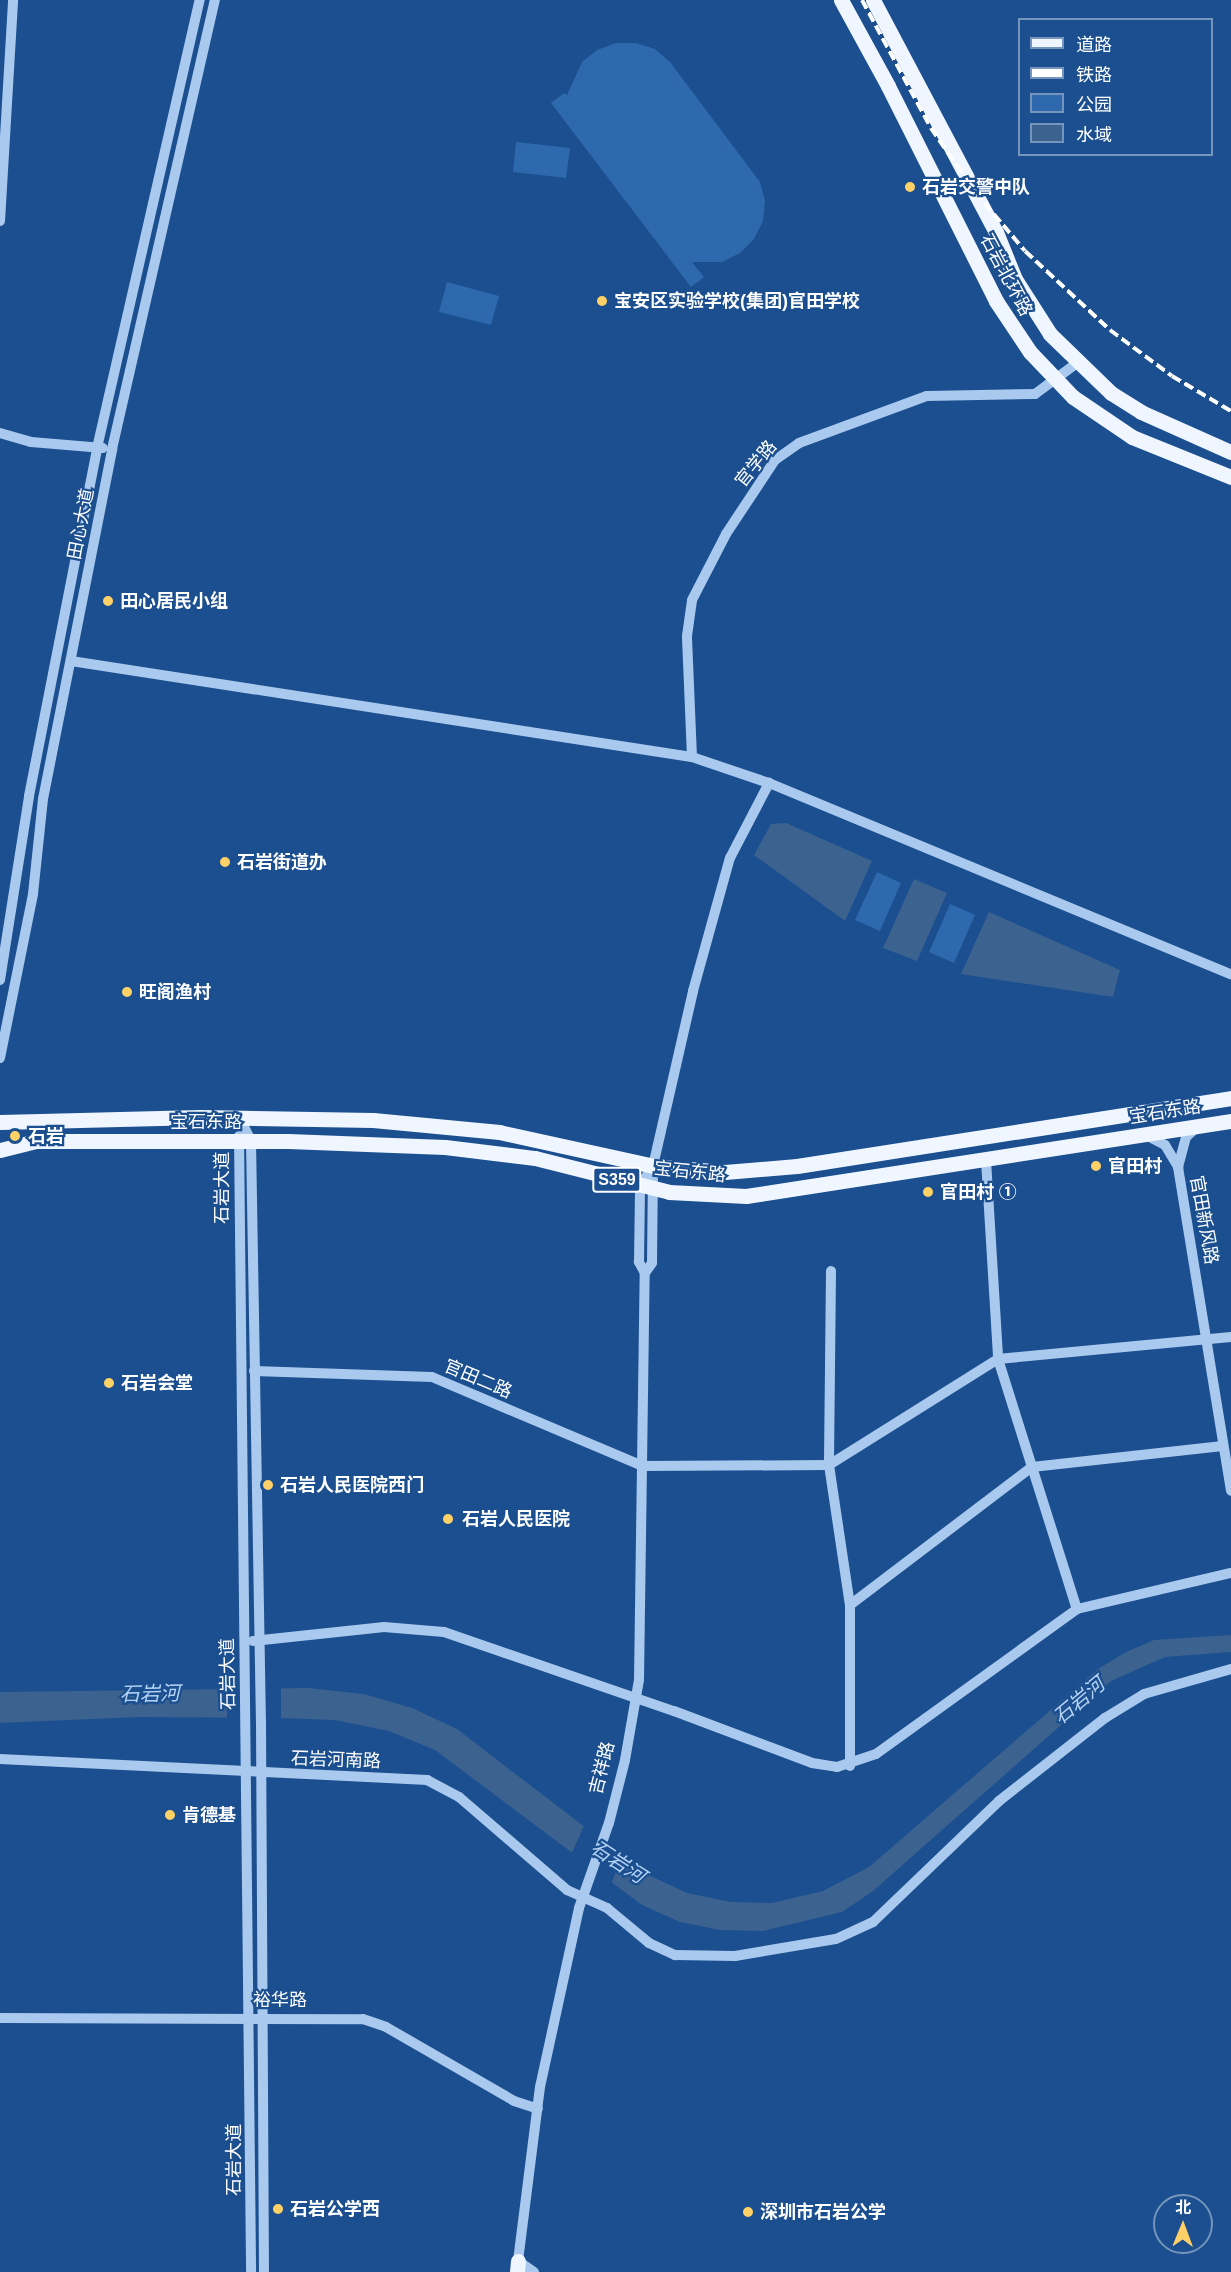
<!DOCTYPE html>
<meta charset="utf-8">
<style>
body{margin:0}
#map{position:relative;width:1231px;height:2272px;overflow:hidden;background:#1b4f8f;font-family:Helvetica,"Noto Sans SC",sans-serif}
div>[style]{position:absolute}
.green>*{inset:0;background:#2e69ad}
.water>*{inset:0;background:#3c6290}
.pier>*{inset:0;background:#1b4f8f}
.minor>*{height:10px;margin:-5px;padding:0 5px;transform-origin:5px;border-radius:5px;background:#a9c9ee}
.major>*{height:15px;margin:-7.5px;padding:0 7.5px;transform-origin:7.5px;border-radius:7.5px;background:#f0f6ff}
.rail>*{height:4px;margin-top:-2px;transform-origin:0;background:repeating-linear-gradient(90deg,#fff 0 10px,transparent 0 14.5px)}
.dots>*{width:16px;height:16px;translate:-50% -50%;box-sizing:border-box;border:3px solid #1b4f8f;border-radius:50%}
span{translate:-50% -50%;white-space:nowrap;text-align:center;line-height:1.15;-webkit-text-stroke:4.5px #1b4f8f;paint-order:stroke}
.shield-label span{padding:2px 4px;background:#1b4f8f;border:2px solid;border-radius:4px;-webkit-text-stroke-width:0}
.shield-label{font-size:16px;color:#fff;font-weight:700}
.poi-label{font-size:18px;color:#fff;font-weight:700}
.left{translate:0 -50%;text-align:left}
.street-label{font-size:18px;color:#fff}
.water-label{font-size:20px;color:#b5d3f5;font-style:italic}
.legend{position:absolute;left:1018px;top:18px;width:195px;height:138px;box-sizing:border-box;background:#1b4f8f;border:2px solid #7695bc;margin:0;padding:8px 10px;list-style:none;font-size:18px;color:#fff}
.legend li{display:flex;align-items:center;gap:12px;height:30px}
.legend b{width:30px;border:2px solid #7695bc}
.north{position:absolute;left:1153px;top:2194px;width:60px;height:60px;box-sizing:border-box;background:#1b4f8f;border:2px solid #7695bc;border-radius:50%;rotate:1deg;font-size:16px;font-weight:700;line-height:24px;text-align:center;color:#fff}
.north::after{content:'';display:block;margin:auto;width:21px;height:27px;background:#ffd166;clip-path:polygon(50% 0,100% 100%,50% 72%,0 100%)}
</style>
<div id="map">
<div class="green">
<div style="clip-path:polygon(616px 43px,636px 43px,655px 49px,670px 62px,760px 182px,765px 201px,763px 221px,754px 239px,740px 253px,722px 262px,692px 262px,704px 277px,691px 287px,551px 103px,564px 93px,567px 95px,582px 62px,597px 50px)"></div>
<div style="clip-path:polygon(516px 142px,570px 148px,566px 178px,513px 172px)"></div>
<div style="clip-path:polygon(447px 282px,499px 296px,491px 325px,439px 312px)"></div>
<div style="clip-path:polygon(877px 872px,901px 883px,880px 931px,855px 920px)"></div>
<div style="clip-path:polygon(950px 904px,975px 915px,954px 963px,929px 952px)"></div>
</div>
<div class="water">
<div style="clip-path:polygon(786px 823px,872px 861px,845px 921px,754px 855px,771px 824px)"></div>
<div style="clip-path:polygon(914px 879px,947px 893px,917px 961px,883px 948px)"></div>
<div style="clip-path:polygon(989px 912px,1120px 970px,1113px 997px,961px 974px)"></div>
<div style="clip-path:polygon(1231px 1635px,1231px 1652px,1165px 1657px,1111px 1681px,873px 1891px,842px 1912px,763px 1931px,720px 1930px,680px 1922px,642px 1905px,435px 1750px,389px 1731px,335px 1720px,277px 1718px,138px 1717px,0 1723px,0 1692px,308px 1688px,364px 1694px,412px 1708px,457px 1729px,646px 1874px,687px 1893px,731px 1902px,772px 1903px,823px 1891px,869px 1867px,1098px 1669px,1126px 1652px,1154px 1640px)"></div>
</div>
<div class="pier">
<div style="clip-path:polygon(281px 1685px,281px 1721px,227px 1721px,227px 1686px)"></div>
<div style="clip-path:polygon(585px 1824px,623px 1853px,610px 1887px,570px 1857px)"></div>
</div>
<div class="minor">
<div style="left:0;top:221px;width:221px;rotate:-86.6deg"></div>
<div style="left:0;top:433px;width:32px;rotate:16deg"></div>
<div style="left:31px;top:442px;width:72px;rotate:4.8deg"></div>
<div style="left:71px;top:661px;width:628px;rotate:8.79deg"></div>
<div style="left:692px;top:757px;width:81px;rotate:18.7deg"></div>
<div style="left:769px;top:783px;width:500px;rotate:22.5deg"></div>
<div style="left:692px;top:757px;width:121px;rotate:-92.4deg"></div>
<div style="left:687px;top:636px;width:36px;rotate:-82deg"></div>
<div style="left:692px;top:600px;width:74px;rotate:-62.7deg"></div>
<div style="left:726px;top:534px;width:89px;rotate:-56.5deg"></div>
<div style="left:775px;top:460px;width:29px;rotate:-35deg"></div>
<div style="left:799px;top:443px;width:136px;rotate:-20.2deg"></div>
<div style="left:927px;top:396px;width:108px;rotate:-1.1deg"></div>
<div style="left:1035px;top:394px;width:52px;rotate:-36.4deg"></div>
<div style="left:0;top:980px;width:186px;rotate:-81deg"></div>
<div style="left:29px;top:796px;width:355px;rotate:-78.9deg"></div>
<div style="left:97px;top:448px;width:460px;rotate:-77.1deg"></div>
<div style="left:0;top:1058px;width:167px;rotate:-78.6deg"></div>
<div style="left:33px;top:894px;width:96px;rotate:-84deg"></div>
<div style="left:43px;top:799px;width:357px;rotate:-78.8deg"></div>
<div style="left:112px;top:449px;width:461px;rotate:-77.1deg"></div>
<div style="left:239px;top:1117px;width:27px;rotate:63deg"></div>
<div style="left:251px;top:1141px;width:582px;rotate:89.02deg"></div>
<div style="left:261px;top:1723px;width:549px;rotate:89.69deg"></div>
<div style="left:239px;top:1136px;width:1136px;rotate:89.39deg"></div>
<div style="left:1148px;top:1136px;width:19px;rotate:28deg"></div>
<div style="left:1165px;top:1145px;width:26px;rotate:59deg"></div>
<div style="left:1178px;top:1167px;width:328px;rotate:80.7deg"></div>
<div style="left:986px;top:1160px;width:199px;rotate:86.5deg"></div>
<div style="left:998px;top:1359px;width:262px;rotate:72.5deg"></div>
<div style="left:1178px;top:1167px;width:31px;rotate:-75deg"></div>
<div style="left:1186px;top:1137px;width:13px;rotate:-42deg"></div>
<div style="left:831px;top:1271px;width:194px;rotate:90.6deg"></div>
<div style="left:829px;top:1465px;width:142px;rotate:81.5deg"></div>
<div style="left:850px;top:1605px;width:161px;rotate:90deg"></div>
<div style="left:645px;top:1273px;width:13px;rotate:-119deg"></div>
<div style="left:639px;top:1262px;width:76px;rotate:-89.2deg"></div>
<div style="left:640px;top:1186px;width:24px;rotate:-57deg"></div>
<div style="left:254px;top:1371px;width:178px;rotate:1.9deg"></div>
<div style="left:432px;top:1377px;width:229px;rotate:22.9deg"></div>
<div style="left:643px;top:1466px;width:186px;rotate:-0.3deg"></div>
<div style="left:829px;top:1465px;width:199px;rotate:-32.1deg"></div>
<div style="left:998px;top:1359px;width:234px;rotate:-5.4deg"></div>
<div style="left:850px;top:1605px;width:228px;rotate:-37.2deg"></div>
<div style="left:1032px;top:1467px;width:192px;rotate:-6.3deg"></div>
<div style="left:253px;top:1641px;width:132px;rotate:-6.1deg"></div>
<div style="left:384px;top:1627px;width:60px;rotate:4.8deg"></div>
<div style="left:444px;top:1632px;width:243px;rotate:19deg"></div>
<div style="left:674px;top:1711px;width:147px;rotate:20.6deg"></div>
<div style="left:812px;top:1763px;width:25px;rotate:9deg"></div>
<div style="left:837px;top:1767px;width:41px;rotate:-18.4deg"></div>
<div style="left:876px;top:1754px;width:248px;rotate:-35.8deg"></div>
<div style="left:1077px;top:1609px;width:158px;rotate:-13.2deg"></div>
<div style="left:0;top:1759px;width:428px;rotate:2.8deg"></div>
<div style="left:427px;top:1780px;width:36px;rotate:28deg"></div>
<div style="left:459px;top:1797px;width:143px;rotate:40.7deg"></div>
<div style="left:567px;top:1890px;width:44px;rotate:24.2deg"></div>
<div style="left:607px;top:1908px;width:55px;rotate:39.8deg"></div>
<div style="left:649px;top:1943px;width:29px;rotate:25deg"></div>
<div style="left:675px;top:1955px;width:60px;rotate:1deg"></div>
<div style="left:735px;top:1956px;width:102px;rotate:-9.6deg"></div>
<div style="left:836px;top:1939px;width:41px;rotate:-24.7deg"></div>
<div style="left:873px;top:1922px;width:175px;rotate:-43.8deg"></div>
<div style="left:999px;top:1801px;width:135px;rotate:-38.1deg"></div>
<div style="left:1105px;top:1718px;width:46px;rotate:-31.6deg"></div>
<div style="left:1144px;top:1694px;width:91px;rotate:-16deg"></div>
<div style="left:0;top:2018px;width:363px;rotate:0.2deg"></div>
<div style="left:363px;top:2019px;width:24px;rotate:19deg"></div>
<div style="left:386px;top:2027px;width:148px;rotate:30deg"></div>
<div style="left:514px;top:2101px;width:25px;rotate:18deg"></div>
<div style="left:534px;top:2272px;width:19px;rotate:-145deg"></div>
<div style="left:518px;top:2261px;width:175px;rotate:-82.8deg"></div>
<div style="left:540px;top:2087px;width:183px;rotate:-77.7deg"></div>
<div style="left:579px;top:1908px;width:90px;rotate:-70.6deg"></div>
<div style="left:609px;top:1823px;width:65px;rotate:-75.7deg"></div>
<div style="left:625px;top:1760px;width:81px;rotate:-80.1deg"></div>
<div style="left:639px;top:1680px;width:407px;rotate:-89.2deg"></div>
<div style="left:645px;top:1273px;width:12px;rotate:-55deg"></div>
<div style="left:652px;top:1263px;width:97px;rotate:-89.4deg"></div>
<div style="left:653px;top:1166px;width:180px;rotate:-77.1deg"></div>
<div style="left:693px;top:991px;width:138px;rotate:-74.5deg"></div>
<div style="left:730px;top:858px;width:85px;rotate:-62.5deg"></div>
</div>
<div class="major">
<div style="left:841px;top:0;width:98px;rotate:61.3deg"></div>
<div style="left:888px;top:86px;width:241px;rotate:63.3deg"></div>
<div style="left:996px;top:301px;width:61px;rotate:56.3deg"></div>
<div style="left:1030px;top:352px;width:62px;rotate:46.3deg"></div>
<div style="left:1073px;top:397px;width:71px;rotate:34.1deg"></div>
<div style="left:1132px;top:437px;width:107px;rotate:22deg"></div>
<div style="left:873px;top:0;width:263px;rotate:62.1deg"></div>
<div style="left:996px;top:232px;width:51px;rotate:68deg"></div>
<div style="left:1015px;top:279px;width:65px;rotate:57.5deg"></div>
<div style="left:1050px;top:334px;width:85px;rotate:44deg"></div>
<div style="left:1111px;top:393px;width:36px;rotate:32deg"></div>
<div style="left:1141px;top:412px;width:98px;rotate:24deg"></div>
<div style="left:0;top:1122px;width:200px;rotate:-1.4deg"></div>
<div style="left:200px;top:1117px;width:173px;rotate:1deg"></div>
<div style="left:373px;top:1120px;width:127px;rotate:5.4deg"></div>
<div style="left:499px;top:1132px;width:158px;rotate:12.4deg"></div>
<div style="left:653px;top:1166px;width:72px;rotate:4.8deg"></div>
<div style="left:725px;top:1172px;width:72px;rotate:-4.8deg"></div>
<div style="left:797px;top:1166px;width:439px;rotate:-8.9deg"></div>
<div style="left:0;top:1150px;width:36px;rotate:-14deg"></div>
<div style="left:35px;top:1141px;width:253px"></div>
<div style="left:288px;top:1141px;width:157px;rotate:2.2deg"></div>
<div style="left:445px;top:1147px;width:91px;rotate:7deg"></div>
<div style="left:535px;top:1158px;width:138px;rotate:14.2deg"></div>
<div style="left:669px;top:1192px;width:77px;rotate:3deg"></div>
<div style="left:746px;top:1196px;width:491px;rotate:-8.8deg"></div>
<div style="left:517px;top:2272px;width:11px;rotate:-85deg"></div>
</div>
<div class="rail">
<div style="left:862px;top:0;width:145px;rotate:61.7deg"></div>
<div style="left:931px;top:128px;width:78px;rotate:55.5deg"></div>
<div style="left:975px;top:192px;width:77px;rotate:49.7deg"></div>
<div style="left:1025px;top:251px;width:116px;rotate:42.9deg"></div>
<div style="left:1110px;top:330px;width:77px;rotate:36.6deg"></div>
<div style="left:1172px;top:376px;width:69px;rotate:30.7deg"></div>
</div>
<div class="dots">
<div style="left:910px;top:187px;background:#ffd166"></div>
<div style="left:602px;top:301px;background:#ffd166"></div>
<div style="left:108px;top:601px;background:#ffd166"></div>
<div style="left:225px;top:862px;background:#ffd166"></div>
<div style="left:127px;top:992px;background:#ffd166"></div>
<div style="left:15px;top:1136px;background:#ffd166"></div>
<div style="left:1096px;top:1166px;background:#ffd166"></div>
<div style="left:928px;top:1192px;background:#ffd166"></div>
<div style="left:109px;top:1383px;background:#ffd166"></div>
<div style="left:268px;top:1485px;background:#ffd166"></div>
<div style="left:448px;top:1519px;background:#ffd166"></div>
<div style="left:170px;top:1815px;background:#ffd166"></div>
<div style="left:278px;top:2209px;background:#ffd166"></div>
<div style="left:748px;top:2212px;background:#ffd166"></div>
</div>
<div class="shield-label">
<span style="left:617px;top:1180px">S359</span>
</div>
<div class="poi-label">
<span class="left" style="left:922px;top:187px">石岩交警中队</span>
<span class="left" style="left:614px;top:301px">宝安区实验学校(集团)官田学校</span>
<span class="left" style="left:120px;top:601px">田心居民小组</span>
<span class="left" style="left:237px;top:862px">石岩街道办</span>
<span class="left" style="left:139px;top:992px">旺阁渔村</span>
<span class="left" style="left:28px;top:1136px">石岩</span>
<span class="left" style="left:1108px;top:1166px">官田村</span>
<span class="left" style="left:940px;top:1192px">官田村 ①</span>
<span class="left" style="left:121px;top:1383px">石岩会堂</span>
<span class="left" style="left:280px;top:1485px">石岩人民医院西门</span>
<span class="left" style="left:462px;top:1519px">石岩人民医院</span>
<span class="left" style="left:182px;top:1815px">肯德基</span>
<span class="left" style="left:290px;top:2209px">石岩公学西</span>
<span class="left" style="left:760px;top:2212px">深圳市石岩公学</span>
</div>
<div class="street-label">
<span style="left:1006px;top:275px;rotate:62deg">石岩北环路</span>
<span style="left:756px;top:464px;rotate:-51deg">官学路</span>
<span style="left:81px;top:524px;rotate:-79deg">田心大道</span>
<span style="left:1165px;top:1112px;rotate:-9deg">宝石东路</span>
<span style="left:206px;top:1122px">宝石东路</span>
<span style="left:690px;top:1172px;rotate:6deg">宝石东路</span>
<span style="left:222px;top:1188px;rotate:-90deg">石岩大道</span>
<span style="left:1204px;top:1220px;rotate:80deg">官田新风路</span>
<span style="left:478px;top:1379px;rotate:23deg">官田二路</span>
<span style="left:228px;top:1674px;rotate:-91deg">石岩大道</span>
<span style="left:336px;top:1760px;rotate:2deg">石岩河南路</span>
<span style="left:602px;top:1768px;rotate:-76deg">吉祥路</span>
<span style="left:280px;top:2000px">裕华路</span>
<span style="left:234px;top:2160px;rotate:-90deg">石岩大道</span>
</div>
<div class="water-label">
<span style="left:150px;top:1694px;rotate:-1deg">石岩河</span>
<span style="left:1079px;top:1701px;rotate:-40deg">石岩河</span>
<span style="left:618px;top:1862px;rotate:33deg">石岩河</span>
</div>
<ul class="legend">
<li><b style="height:8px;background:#f0f6ff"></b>道路</li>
<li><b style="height:8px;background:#fff"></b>铁路</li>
<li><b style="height:16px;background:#2e69ad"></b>公园</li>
<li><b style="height:16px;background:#3c6290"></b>水域</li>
</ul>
<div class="north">北</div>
</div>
